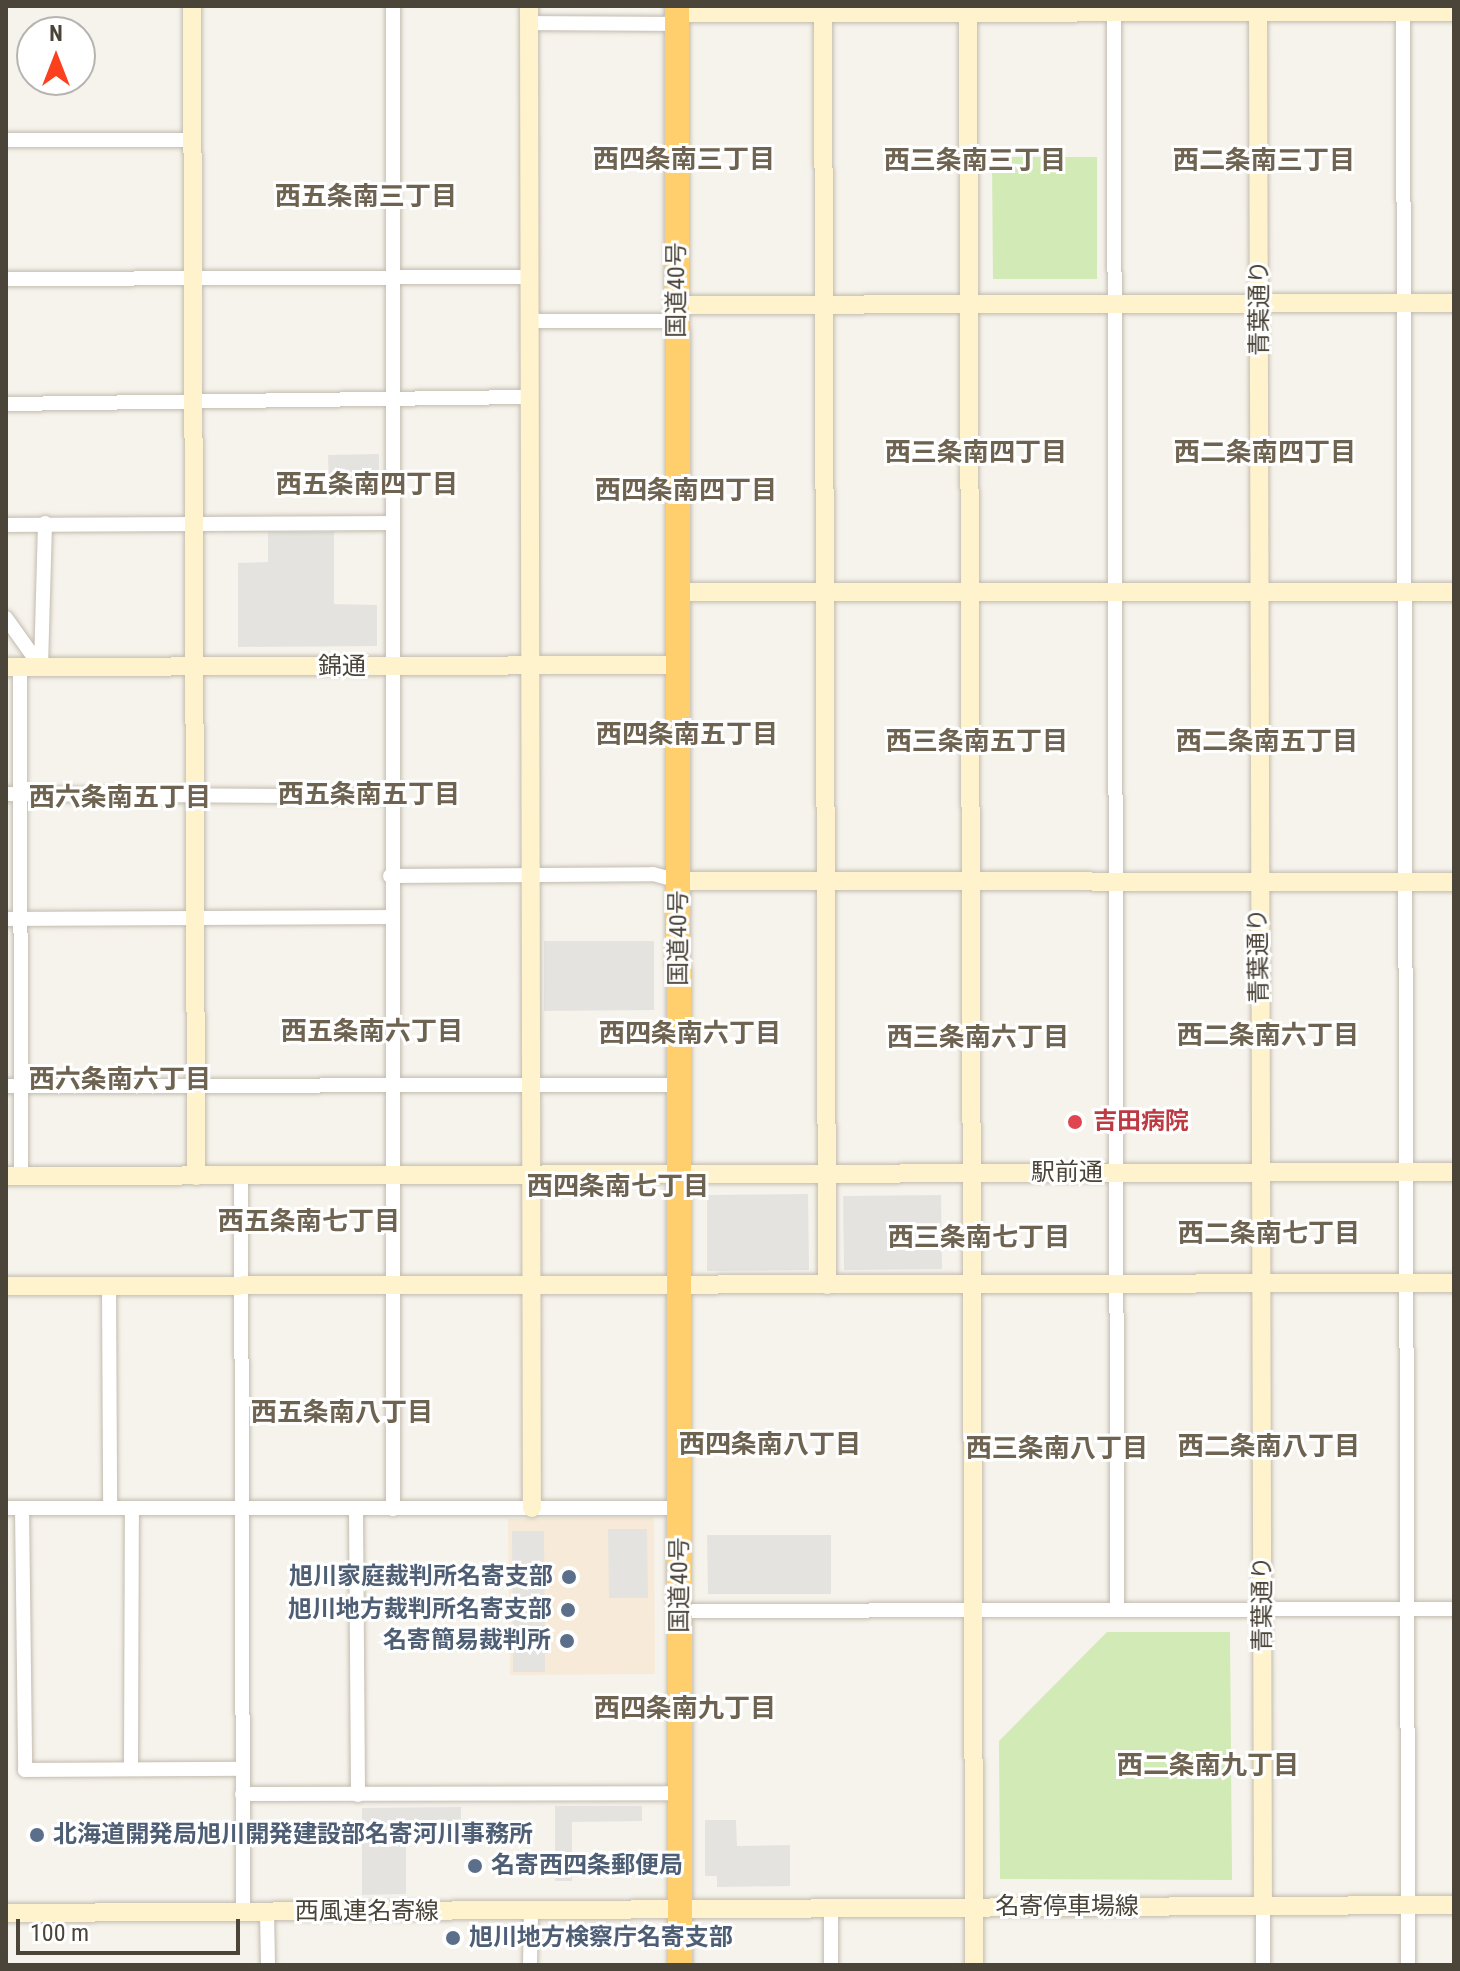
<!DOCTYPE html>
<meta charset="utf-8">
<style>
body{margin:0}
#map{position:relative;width:1460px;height:1971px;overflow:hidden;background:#f6f3ec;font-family:"Roboto Condensed","Noto Sans JP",sans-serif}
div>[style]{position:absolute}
.commercial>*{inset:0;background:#f7ead8}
.green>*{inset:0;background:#d2eab5}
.parking>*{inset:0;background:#e5e3e0}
.roads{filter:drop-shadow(0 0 2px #c2bbae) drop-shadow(0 0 2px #c2bbae)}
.street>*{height:14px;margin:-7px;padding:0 7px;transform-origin:7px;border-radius:7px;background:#fff}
.secondary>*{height:18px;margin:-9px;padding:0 9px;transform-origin:9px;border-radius:9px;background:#fff3cd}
.highway>*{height:24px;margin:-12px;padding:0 12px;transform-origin:12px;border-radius:12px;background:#ffcf6e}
.dots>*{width:22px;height:22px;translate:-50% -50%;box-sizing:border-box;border:4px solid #fff;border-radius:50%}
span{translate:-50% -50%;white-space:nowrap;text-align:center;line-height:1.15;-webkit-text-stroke:6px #fff;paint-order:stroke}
.street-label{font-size:24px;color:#4b4439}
.health-label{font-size:24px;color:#be3a42;font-weight:700}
.left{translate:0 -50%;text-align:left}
.service-label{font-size:24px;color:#4e5e75;font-weight:700}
.right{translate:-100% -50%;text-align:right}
.neighbourhood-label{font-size:26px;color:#6e6250;font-weight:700}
.frame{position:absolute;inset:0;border:8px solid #4b4439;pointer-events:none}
.north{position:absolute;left:16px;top:16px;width:80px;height:80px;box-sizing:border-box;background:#fff;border:2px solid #b7b4b0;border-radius:50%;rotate:0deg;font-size:22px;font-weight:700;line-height:32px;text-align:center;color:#4b4439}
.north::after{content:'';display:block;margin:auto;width:28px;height:36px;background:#fc3f1d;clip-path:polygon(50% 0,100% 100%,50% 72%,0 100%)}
.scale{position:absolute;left:16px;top:1919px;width:224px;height:36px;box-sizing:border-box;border:4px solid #4b4439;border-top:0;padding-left:10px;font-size:24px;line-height:28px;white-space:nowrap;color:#4b4439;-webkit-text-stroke:6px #fff;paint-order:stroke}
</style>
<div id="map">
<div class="commercial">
<div style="clip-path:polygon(654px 1517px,655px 1674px,510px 1675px,508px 1519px)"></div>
</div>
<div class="green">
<div style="clip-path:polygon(992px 157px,1097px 157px,1097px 279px,993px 279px)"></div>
<div style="clip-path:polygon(1107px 1632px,1230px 1632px,1232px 1880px,1000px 1879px,999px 1741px)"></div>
</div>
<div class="parking">
<div style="clip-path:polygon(379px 454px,379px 483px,329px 483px,328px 455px)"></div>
<div style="clip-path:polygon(268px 532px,334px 532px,334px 604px,377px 605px,377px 646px,238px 647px,238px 563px,268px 562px)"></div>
<div style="clip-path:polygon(544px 941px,654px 941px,654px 1010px,544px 1011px)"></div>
<div style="clip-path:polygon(808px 1194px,809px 1270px,707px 1271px,707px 1195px)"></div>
<div style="clip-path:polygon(941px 1195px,942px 1269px,844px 1270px,843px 1196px)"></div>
<div style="clip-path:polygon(608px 1529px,647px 1529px,648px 1598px,609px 1598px)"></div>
<div style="clip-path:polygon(512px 1531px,544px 1531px,545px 1672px,513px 1672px)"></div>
<div style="clip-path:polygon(707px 1535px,831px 1535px,831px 1594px,708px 1594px)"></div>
<div style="clip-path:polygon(555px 1806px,642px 1806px,642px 1821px,572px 1822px,572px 1881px,555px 1881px)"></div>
<div style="clip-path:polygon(461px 1807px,461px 1838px,406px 1839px,406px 1894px,362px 1895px,362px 1808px)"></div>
<div style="clip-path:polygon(705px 1820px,736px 1820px,737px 1846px,790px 1845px,790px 1886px,717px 1887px,717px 1876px,705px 1876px)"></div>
</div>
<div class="roads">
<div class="street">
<div style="left:393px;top:6px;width:1503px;rotate:90deg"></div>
<div style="left:1114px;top:6px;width:1603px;rotate:89.89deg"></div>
<div style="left:1403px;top:6px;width:1959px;rotate:89.85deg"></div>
<div style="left:529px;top:23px;width:148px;rotate:0.4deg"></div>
<div style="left:6px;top:140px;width:188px"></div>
<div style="left:6px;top:279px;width:523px;rotate:-0.22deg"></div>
<div style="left:530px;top:321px;width:147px"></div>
<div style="left:6px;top:404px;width:523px;rotate:-0.77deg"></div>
<div style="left:6px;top:525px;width:385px;rotate:-0.3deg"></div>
<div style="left:6px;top:618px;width:60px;rotate:54.5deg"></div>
<div style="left:20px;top:667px;width:509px;rotate:89.89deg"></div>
<div style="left:41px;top:667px;width:144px;rotate:-88.4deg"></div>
<div style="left:6px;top:794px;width:384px;rotate:0.4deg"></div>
<div style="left:390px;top:876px;width:263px;rotate:-0.4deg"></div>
<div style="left:653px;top:874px;width:27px;rotate:15deg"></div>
<div style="left:6px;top:919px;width:385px;rotate:-0.3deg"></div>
<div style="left:6px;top:1086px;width:673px;rotate:-0.09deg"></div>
<div style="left:241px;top:1176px;width:737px;rotate:89.84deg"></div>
<div style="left:109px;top:1287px;width:221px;rotate:89.7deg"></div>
<div style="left:6px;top:1508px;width:673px"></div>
<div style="left:22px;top:1508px;width:262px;rotate:89.3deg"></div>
<div style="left:25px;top:1770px;width:217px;rotate:-0.3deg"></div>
<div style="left:356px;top:1509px;width:286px;rotate:89.6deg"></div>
<div style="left:680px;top:1611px;width:774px;rotate:-0.15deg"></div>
<div style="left:131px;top:1768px;width:260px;rotate:-89.8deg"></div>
<div style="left:242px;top:1794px;width:438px;rotate:-0.1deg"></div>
<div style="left:1263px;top:1906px;width:59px;rotate:90deg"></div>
<div style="left:267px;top:1912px;width:53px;rotate:88.9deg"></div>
<div style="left:530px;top:1965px;width:53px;rotate:-88.9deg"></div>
<div style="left:831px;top:1965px;width:57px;rotate:-90deg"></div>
</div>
<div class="secondary">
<div style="left:192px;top:6px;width:1170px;rotate:89.8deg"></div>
<div style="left:529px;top:6px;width:1502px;rotate:89.89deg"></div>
<div style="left:823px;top:6px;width:1279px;rotate:89.82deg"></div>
<div style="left:968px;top:6px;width:1959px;rotate:89.82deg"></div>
<div style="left:1258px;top:6px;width:1900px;rotate:89.85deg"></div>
<div style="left:677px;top:13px;width:777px;rotate:-0.07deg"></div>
<div style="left:677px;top:305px;width:777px;rotate:-0.15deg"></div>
<div style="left:678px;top:592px;width:776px"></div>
<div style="left:6px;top:667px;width:672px;rotate:-0.17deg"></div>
<div style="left:679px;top:881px;width:775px;rotate:0.07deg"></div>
<div style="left:6px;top:1176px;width:1448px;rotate:-0.16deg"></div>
<div style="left:6px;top:1286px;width:1448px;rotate:-0.12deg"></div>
<div style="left:6px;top:1913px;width:1448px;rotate:-0.32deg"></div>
</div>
<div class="highway">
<div style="left:677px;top:6px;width:1959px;rotate:89.91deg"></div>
</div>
</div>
<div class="dots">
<div style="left:1075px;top:1122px;background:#e0444e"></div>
<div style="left:569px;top:1577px;background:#5c6f8a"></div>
<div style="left:568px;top:1610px;background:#5c6f8a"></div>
<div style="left:567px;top:1641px;background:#5c6f8a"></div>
<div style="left:37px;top:1835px;background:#5c6f8a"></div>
<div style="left:475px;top:1866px;background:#5c6f8a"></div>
<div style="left:453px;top:1938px;background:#5c6f8a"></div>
</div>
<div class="street-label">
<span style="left:677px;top:290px;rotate:-90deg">国道40号</span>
<span style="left:1260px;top:308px;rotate:-90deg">青葉通り</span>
<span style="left:342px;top:667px">錦通</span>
<span style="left:679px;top:938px;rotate:-90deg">国道40号</span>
<span style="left:1259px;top:956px;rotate:-91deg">青葉通り</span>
<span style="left:1067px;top:1173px">駅前通</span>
<span style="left:680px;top:1585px;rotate:-90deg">国道40号</span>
<span style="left:1263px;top:1604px;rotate:-90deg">青葉通り</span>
<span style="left:1067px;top:1907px">名寄停車場線</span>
<span style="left:367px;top:1912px">西風連名寄線</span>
</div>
<div class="health-label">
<span class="left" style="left:1093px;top:1122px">吉田病院</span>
</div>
<div class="service-label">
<span class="right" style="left:553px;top:1577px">旭川家庭裁判所名寄支部</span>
<span class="right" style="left:552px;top:1610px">旭川地方裁判所名寄支部</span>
<span class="right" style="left:551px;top:1641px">名寄簡易裁判所</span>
<span class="left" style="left:53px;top:1835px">北海道開発局旭川開発建設部名寄河川事務所</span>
<span class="left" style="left:491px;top:1866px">名寄西四条郵便局</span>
<span class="left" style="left:469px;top:1938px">旭川地方検察庁名寄支部</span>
</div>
<div class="neighbourhood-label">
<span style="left:684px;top:160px">西四条南三丁目</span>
<span style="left:975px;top:161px">西三条南三丁目</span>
<span style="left:1264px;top:161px">西二条南三丁目</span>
<span style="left:366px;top:197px">西五条南三丁目</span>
<span style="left:976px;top:453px">西三条南四丁目</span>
<span style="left:1265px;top:453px">西二条南四丁目</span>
<span style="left:367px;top:485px">西五条南四丁目</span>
<span style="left:686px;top:491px">西四条南四丁目</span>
<span style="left:687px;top:735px">西四条南五丁目</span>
<span style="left:977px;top:742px">西三条南五丁目</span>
<span style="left:1267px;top:742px">西二条南五丁目</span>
<span style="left:369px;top:795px">西五条南五丁目</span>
<span style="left:120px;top:798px">西六条南五丁目</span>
<span style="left:372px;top:1032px">西五条南六丁目</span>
<span style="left:690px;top:1034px">西四条南六丁目</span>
<span style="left:1268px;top:1036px">西二条南六丁目</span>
<span style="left:978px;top:1038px">西三条南六丁目</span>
<span style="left:120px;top:1080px">西六条南六丁目</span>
<span style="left:618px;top:1187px">西四条南七丁目</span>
<span style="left:309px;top:1222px">西五条南七丁目</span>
<span style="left:1269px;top:1234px">西二条南七丁目</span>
<span style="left:979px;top:1238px">西三条南七丁目</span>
<span style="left:342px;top:1413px">西五条南八丁目</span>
<span style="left:770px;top:1445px">西四条南八丁目</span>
<span style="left:1269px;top:1447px">西二条南八丁目</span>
<span style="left:1057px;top:1449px">西三条南八丁目</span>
<span style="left:685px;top:1709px">西四条南九丁目</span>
<span style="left:1208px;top:1766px">西二条南九丁目</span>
</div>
<div class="frame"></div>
<div class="north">N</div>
<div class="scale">100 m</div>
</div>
